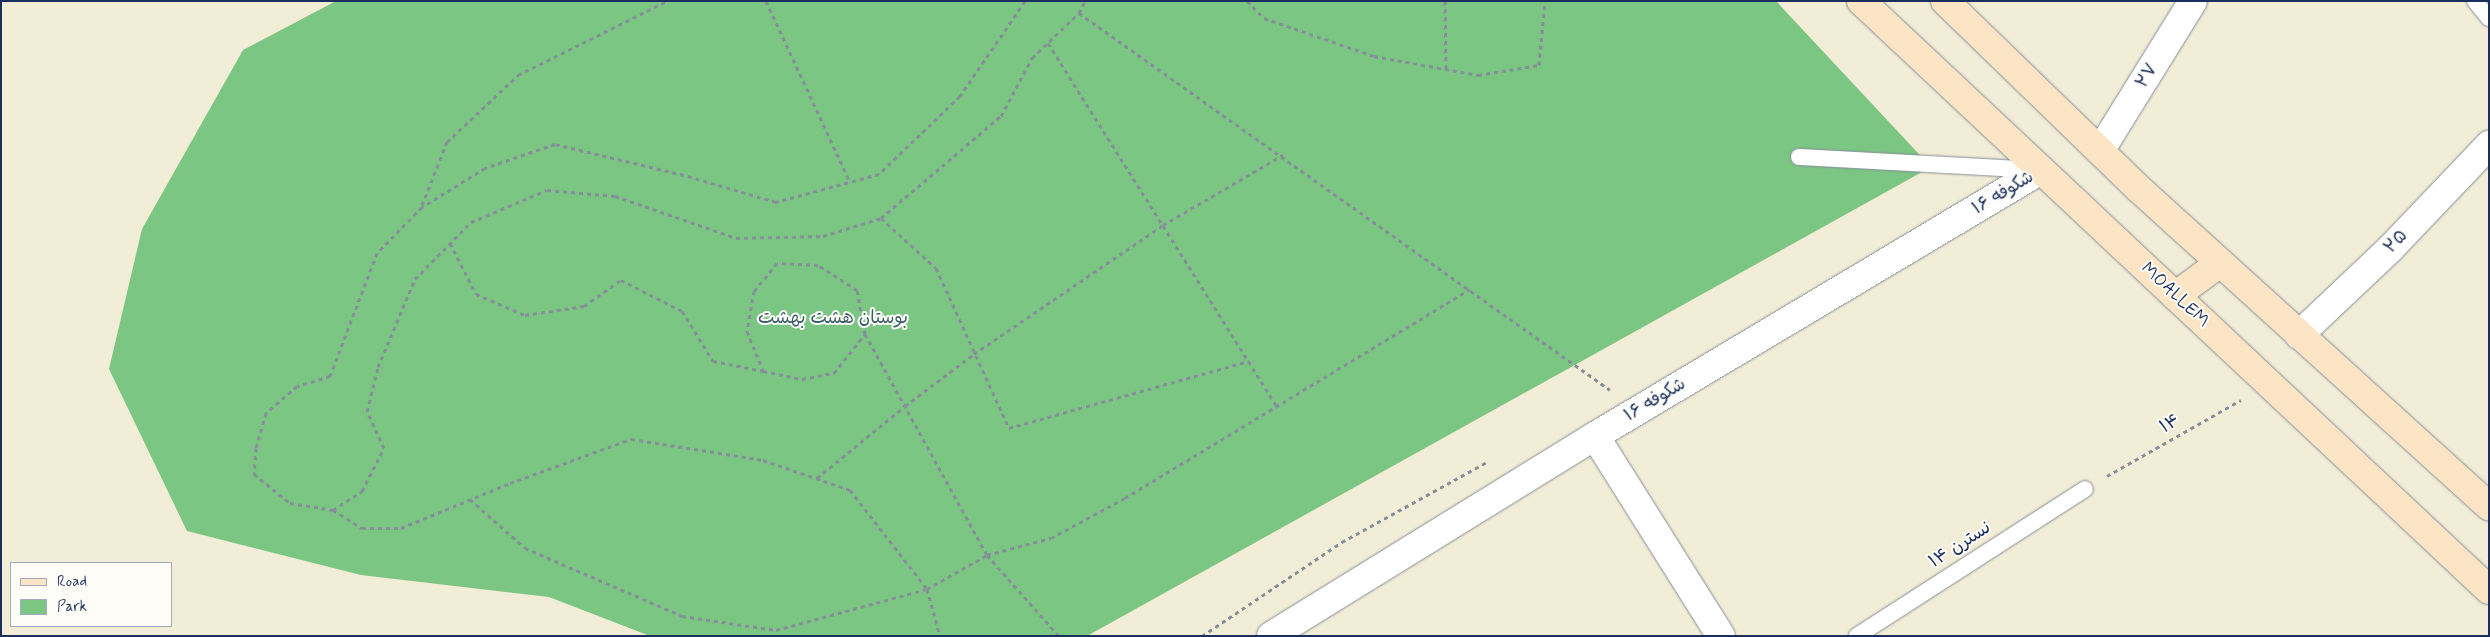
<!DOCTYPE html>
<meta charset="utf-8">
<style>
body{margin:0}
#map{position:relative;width:2490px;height:637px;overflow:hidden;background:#f2edd6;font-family:Mynerve,"Playpen Sans Arabic",sans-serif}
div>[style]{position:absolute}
.green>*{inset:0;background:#7cc683}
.path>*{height:3px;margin-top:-1.5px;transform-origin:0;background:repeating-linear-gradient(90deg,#868e9a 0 4px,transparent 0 8px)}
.roads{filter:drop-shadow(0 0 1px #868e9a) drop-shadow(0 0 1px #868e9a)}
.lane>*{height:16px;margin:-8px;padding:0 8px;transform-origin:8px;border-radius:8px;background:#fff}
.street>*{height:28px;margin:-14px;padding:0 14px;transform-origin:14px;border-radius:14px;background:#fff}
.secondary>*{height:28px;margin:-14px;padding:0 14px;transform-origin:14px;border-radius:14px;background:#fce5c4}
span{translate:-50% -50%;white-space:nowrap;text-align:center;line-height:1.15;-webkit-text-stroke:4px #fdfcf7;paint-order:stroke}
.street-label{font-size:18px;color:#1b2f5e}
.park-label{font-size:18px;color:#385c69}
.frame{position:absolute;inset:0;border:2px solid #1b2f5e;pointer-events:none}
.legend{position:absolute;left:10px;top:562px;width:162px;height:65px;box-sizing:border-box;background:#fdfcf7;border:1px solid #a3aaba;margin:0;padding:6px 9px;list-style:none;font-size:15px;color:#1b2f5e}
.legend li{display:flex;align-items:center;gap:10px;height:25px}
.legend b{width:25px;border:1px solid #a3aaba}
</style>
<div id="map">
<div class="green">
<div style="clip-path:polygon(336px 1px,1776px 1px,1931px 167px,1087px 636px,650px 636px,549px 597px,361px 575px,187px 531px,109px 369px,142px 229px,243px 50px)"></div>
</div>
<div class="path">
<div style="left:766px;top:1px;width:200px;rotate:65.1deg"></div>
<div style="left:1025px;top:1px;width:115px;rotate:124.4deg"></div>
<div style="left:960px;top:96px;width:112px;rotate:136.1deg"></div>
<div style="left:879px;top:174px;width:107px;rotate:164.8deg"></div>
<div style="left:776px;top:202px;width:96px;rotate:-163.6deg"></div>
<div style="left:684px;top:175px;width:133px;rotate:-166.5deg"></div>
<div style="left:555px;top:144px;width:74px;rotate:161.1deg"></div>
<div style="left:485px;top:168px;width:74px;rotate:148.2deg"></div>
<div style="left:422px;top:207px;width:64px;rotate:134.4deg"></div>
<div style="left:377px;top:253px;width:132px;rotate:110.9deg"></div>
<div style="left:330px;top:376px;width:34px;rotate:163deg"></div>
<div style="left:297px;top:386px;width:41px;rotate:138.9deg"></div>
<div style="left:266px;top:413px;width:36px;rotate:106deg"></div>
<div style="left:256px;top:448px;width:26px;rotate:94deg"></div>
<div style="left:254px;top:474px;width:46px;rotate:38.9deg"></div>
<div style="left:290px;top:503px;width:44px;rotate:9.2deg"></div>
<div style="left:333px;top:510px;width:35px;rotate:-33deg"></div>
<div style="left:362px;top:491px;width:48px;rotate:-62.9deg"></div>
<div style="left:384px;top:448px;width:41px;rotate:-114.7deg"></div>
<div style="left:367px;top:411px;width:45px;rotate:-76deg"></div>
<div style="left:378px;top:367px;width:95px;rotate:-67.2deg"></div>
<div style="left:415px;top:279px;width:80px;rotate:-45.5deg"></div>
<div style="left:471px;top:222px;width:82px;rotate:-22.8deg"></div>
<div style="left:547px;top:190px;width:68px;rotate:5deg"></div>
<div style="left:615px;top:196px;width:128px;rotate:19.1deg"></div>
<div style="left:736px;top:238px;width:87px;rotate:-1.3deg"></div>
<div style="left:823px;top:236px;width:61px;rotate:-17.2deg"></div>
<div style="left:881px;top:218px;width:157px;rotate:-40.4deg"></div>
<div style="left:1001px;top:116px;width:66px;rotate:-61.9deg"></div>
<div style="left:1032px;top:58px;width:65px;rotate:-43.8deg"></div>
<div style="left:1079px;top:13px;width:13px;rotate:-63deg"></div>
<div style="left:1247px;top:1px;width:24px;rotate:45deg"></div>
<div style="left:1264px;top:18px;width:116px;rotate:19.1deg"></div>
<div style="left:1374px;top:56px;width:106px;rotate:10.4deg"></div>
<div style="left:1478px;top:75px;width:62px;rotate:-9.3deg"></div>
<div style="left:1539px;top:65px;width:64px;rotate:-84.6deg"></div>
<div style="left:1445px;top:1px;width:68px;rotate:89.2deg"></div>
<div style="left:1079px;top:13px;width:651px;rotate:35.37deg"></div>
<div style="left:1048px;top:43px;width:429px;rotate:57.8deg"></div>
<div style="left:422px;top:205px;width:68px;rotate:-68.4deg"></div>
<div style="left:447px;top:142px;width:98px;rotate:-43.3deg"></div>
<div style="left:518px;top:75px;width:166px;rotate:-26.4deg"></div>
<div style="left:881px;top:218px;width:74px;rotate:42.3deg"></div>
<div style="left:936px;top:268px;width:176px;rotate:65.5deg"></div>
<div style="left:1009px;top:428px;width:249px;rotate:-15.6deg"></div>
<div style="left:450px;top:243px;width:57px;rotate:63deg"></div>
<div style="left:476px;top:294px;width:53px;rotate:23.2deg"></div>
<div style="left:525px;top:315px;width:60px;rotate:-8.7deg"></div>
<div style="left:584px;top:306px;width:45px;rotate:-35.1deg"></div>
<div style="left:621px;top:280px;width:68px;rotate:26.9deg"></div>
<div style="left:682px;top:311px;width:59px;rotate:58.2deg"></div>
<div style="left:713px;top:361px;width:51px;rotate:11.3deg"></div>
<div style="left:763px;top:371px;width:40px;rotate:12deg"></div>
<div style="left:802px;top:379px;width:33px;rotate:-11deg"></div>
<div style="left:834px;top:373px;width:50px;rotate:-51.5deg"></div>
<div style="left:865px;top:334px;width:45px;rotate:-100.3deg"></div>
<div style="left:857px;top:290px;width:46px;rotate:-147.3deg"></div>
<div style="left:818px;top:265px;width:41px;rotate:-177.2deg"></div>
<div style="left:777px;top:263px;width:36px;rotate:129deg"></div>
<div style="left:754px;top:291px;width:41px;rotate:99.9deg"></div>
<div style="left:747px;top:331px;width:43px;rotate:68.2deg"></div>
<div style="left:865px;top:334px;width:252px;rotate:61.1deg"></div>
<div style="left:987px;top:555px;width:108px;rotate:48.4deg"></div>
<div style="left:2107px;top:476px;width:154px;rotate:-29.6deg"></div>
<div style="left:817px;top:478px;width:114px;rotate:-39.3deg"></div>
<div style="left:905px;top:406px;width:86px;rotate:-37deg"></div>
<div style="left:974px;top:354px;width:229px;rotate:-34.3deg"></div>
<div style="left:1163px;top:225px;width:139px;rotate:-30.3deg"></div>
<div style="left:470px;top:499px;width:74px;rotate:41.7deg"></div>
<div style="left:525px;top:548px;width:171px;rotate:23.4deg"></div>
<div style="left:682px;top:616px;width:95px;rotate:8.5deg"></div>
<div style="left:776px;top:630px;width:156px;rotate:-15.2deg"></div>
<div style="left:927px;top:589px;width:69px;rotate:-29.5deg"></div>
<div style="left:987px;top:555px;width:66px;rotate:-14.9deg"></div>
<div style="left:1051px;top:538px;width:84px;rotate:-28.4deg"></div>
<div style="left:1125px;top:498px;width:403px;rotate:-31.2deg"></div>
<div style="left:333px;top:510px;width:34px;rotate:32deg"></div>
<div style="left:362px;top:528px;width:39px"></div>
<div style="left:401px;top:528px;width:118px;rotate:-22.4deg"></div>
<div style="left:510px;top:483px;width:129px;rotate:-20deg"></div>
<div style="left:631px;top:439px;width:134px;rotate:9deg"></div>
<div style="left:763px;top:460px;width:92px;rotate:19deg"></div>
<div style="left:850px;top:490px;width:125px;rotate:52.1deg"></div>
<div style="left:927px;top:589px;width:49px;rotate:74.5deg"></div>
<div style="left:1202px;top:636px;width:169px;rotate:-33.9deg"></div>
<div style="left:1342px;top:542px;width:166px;rotate:-28.9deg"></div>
</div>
<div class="roads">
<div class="lane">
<div style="left:2475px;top:1px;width:22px;rotate:51deg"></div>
<div style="left:1799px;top:157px;width:240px;rotate:3.1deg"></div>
<div style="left:1857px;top:636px;width:271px;rotate:-32.8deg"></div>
</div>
<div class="street">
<div style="left:2100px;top:151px;width:176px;rotate:-58.2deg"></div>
<div style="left:2299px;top:335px;width:125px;rotate:-43.4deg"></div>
<div style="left:2390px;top:249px;width:144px;rotate:-46.4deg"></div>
<div style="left:1595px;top:436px;width:236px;rotate:57.8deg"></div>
<div style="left:1271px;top:636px;width:381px;rotate:-31.7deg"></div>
<div style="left:1595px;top:436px;width:519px;rotate:-30.81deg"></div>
</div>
<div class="secondary">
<div style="left:1861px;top:1px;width:861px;rotate:43.16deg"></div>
<div style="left:1945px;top:1px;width:269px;rotate:44.1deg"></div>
<div style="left:2138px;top:188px;width:474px;rotate:42.2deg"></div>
<div style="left:2175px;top:296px;width:56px;rotate:-36.3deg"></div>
</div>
</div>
<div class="street-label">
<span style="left:2147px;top:76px;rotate:-58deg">۲۷</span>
<span style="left:2003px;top:193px;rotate:-31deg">شکوفه ۱۶</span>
<span style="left:2396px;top:242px;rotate:-46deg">۲۵</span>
<span style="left:2175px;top:295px;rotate:43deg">MOALLEM</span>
<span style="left:1655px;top:400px;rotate:-31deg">شکوفه ۱۶</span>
<span style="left:2170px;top:424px;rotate:-30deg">۱۴</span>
<span style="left:1960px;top:545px;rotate:-33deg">نسترن ۱۴</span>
</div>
<div class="park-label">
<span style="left:833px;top:318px">بوستان هشت بهشت</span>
</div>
<div class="frame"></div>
<ul class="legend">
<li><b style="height:6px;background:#fce5c4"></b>Road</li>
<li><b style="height:14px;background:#7cc683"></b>Park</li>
</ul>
</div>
